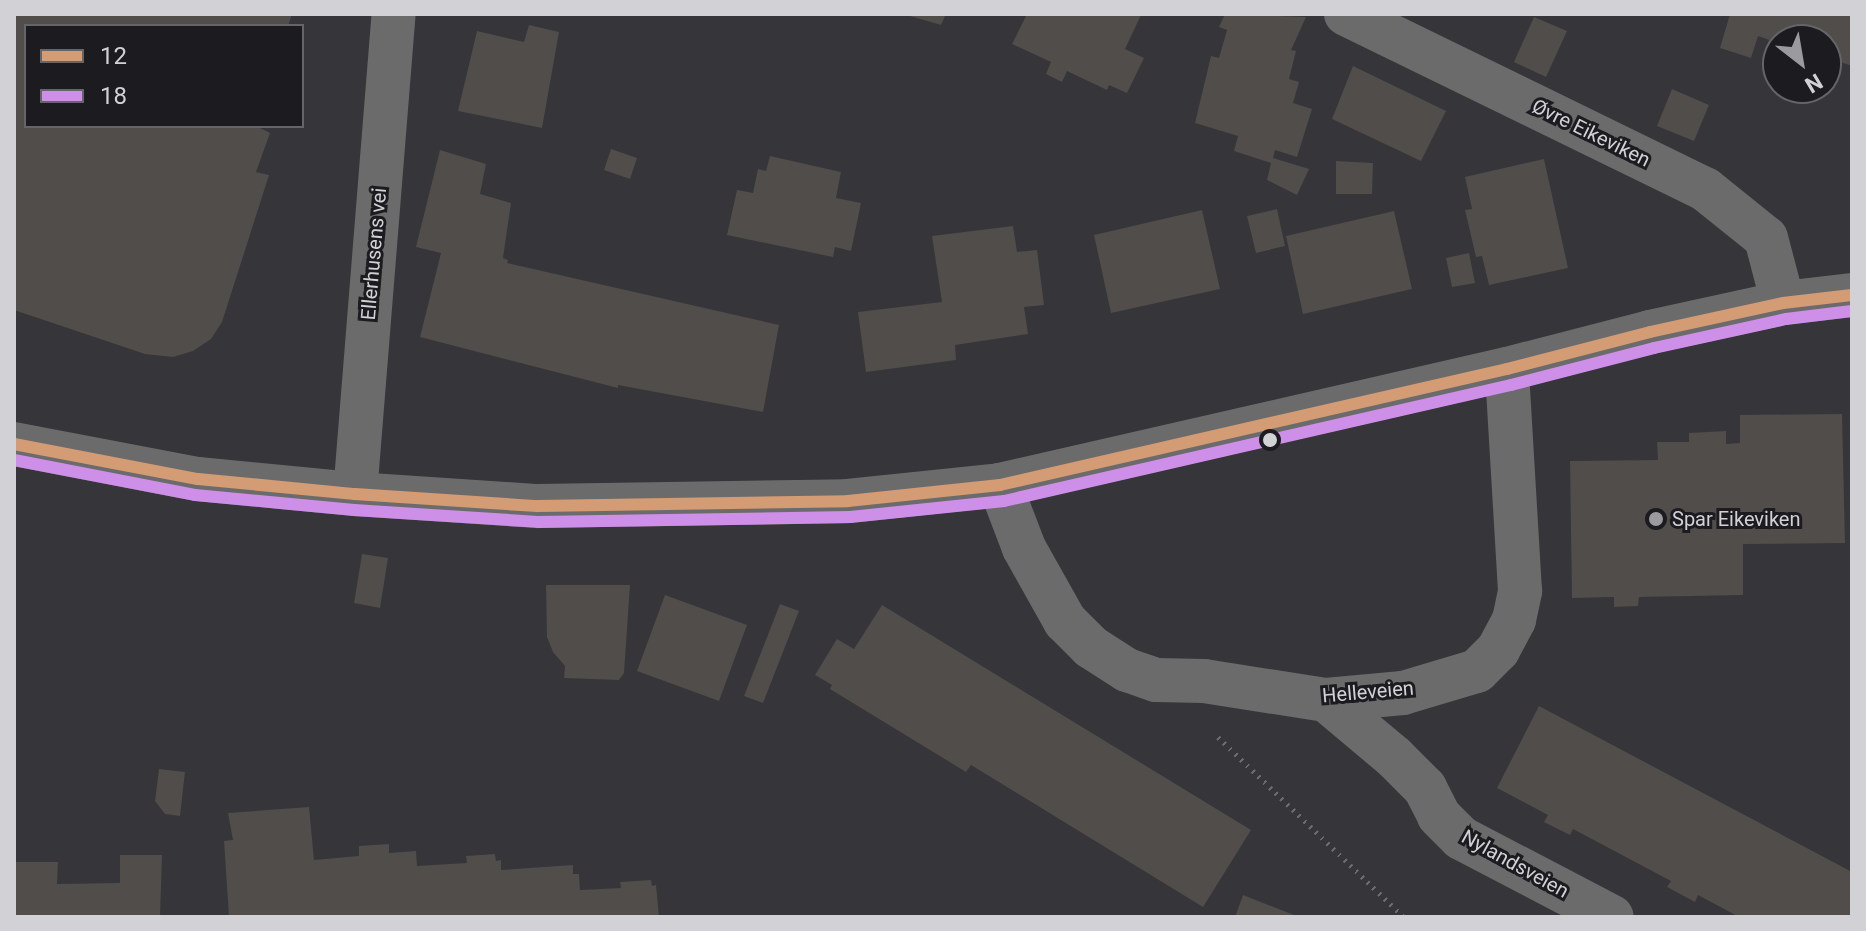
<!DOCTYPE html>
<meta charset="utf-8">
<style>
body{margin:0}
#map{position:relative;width:1866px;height:931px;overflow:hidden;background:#363539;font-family:Roboto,sans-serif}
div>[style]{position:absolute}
.building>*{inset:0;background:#504d4a}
.path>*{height:5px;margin-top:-2.5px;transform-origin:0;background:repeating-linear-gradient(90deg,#6c6b6c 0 2px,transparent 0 8px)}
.minor>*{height:44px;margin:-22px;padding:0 22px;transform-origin:22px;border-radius:22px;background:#6c6b6b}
.major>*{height:44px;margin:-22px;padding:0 22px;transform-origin:22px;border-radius:22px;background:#6c6b6c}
.bus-1>*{height:12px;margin:-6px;padding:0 6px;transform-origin:6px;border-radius:6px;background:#d39c74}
.bus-2>*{height:12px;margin:-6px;padding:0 6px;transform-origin:6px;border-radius:6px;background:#ce8fe9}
.dots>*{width:22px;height:22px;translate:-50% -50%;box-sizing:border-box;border:4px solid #1c1b1f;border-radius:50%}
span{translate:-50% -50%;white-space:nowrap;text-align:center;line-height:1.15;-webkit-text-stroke:6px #1c1b1f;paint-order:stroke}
.street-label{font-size:20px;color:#d2d1d6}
.poi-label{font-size:20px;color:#d2d1d6}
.left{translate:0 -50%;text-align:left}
.frame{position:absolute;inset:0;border:16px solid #d2d1d6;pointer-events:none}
.legend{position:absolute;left:24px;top:24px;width:280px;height:104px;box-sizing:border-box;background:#1c1b1f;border:2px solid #656468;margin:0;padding:10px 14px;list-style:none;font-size:24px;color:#d2d1d6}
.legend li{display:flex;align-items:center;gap:16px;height:40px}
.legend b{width:40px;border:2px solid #656468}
.north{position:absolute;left:1762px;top:24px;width:80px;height:80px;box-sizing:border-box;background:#1c1b1f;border:2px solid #656468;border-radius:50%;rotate:149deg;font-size:22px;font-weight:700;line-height:32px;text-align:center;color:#d2d1d6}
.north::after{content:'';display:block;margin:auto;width:28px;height:36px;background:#9b9a9f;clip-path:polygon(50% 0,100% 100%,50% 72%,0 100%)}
</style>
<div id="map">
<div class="building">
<div style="clip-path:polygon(14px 14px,292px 14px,288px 26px,26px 26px,26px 126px,256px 126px,270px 133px,256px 172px,269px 175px,222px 322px,211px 339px,193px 351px,173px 357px,145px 354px,14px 310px)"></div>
<div style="clip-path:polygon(903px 14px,946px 14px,941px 25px)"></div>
<div style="clip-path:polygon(1027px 14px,1141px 15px,1125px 49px,1144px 58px,1127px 93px,1109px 85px,1107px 90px,1067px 71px,1062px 82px,1046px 74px,1051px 62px,1012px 44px)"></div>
<div style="clip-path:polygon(1225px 14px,1306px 17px,1291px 50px,1296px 51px,1289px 79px,1299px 82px,1293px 103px,1312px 109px,1297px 157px,1275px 150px,1273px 158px,1309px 169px,1297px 195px,1267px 180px,1271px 163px,1234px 151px,1238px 136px,1195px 123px,1211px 56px,1219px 58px,1227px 30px,1219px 27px)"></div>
<div style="clip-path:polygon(1730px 14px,1852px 14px,1852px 66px,1826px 57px,1826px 40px,1778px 43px,1758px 36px,1751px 58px,1720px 48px)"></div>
<div style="clip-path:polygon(1534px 17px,1567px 31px,1546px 77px,1514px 62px)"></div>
<div style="clip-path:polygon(529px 25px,559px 32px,542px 128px,458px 111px,477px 31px,524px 42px)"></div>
<div style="clip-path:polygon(1353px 66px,1446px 111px,1421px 161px,1332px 119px)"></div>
<div style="clip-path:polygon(1672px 89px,1709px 105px,1694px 141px,1657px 126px)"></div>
<div style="clip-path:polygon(611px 149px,637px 158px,630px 179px,604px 170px)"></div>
<div style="clip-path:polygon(440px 150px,486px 164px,480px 194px,511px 203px,503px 258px,508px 260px,507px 263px,779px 325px,763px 412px,618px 385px,618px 388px,420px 337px,441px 253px,416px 247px)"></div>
<div style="clip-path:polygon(770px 156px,841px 172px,836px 198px,861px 203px,851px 251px,835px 247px,833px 257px,727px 235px,737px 190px,753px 193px,758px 169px,766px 171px)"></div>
<div style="clip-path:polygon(1544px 159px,1568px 268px,1489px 285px,1482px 256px,1476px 257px,1465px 210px,1472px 209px,1465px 177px)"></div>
<div style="clip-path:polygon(1336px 161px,1373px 163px,1372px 194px,1336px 194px)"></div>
<div style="clip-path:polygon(1277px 209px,1285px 246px,1256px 253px,1247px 216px)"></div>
<div style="clip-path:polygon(1202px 210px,1220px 289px,1111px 313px,1094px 235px)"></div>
<div style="clip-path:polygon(1394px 211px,1412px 289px,1303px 314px,1286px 236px)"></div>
<div style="clip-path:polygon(1013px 226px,1017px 252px,1037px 250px,1044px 305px,1024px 307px,1028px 334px,955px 345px,956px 360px,866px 372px,858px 312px,942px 302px,932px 236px)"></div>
<div style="clip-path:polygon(1469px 253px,1475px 283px,1452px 287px,1446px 258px)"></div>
<div style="clip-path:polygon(1842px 414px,1845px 543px,1743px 544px,1743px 595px,1639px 597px,1638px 606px,1614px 607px,1614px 597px,1572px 598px,1570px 461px,1658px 460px,1657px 442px,1689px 442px,1689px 433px,1726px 431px,1726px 444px,1740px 443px,1740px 415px)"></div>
<div style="clip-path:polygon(362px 554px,388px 558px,380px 608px,354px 603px)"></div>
<div style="clip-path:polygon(546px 585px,630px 585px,624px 673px,619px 680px,564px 678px,565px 666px,553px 652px,547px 637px)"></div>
<div style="clip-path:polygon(665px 595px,747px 625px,719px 701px,637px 671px)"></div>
<div style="clip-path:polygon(780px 604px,799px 611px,763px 703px,744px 696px)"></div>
<div style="clip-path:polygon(882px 605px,1251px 830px,1203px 907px,971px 765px,966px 772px,830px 689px,832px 685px,815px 675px,837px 639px,854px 649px)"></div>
<div style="clip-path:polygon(1539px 706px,1852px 872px,1852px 917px,1739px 917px,1698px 895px,1695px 902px,1667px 887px,1671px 881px,1573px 829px,1570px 835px,1544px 822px,1548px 815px,1497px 788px)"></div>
<div style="clip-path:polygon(159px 769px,185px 772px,180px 816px,165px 814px,155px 801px)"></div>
<div style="clip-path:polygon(309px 807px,314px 860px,359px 856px,359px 846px,389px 844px,389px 853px,416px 851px,417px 866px,467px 863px,466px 856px,495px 854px,496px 861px,501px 860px,501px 870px,573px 865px,573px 874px,579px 874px,580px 890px,621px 888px,620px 882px,651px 880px,652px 886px,656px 885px,659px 917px,229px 917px,224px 841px,233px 840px,228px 813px)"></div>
<div style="clip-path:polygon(120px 855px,162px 855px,160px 917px,14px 917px,14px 862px,58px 862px,57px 884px,120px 883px)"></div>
<div style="clip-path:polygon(1243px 895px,1299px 917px,1235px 917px)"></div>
</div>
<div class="path">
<div style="left:1218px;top:737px;width:259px;rotate:44.1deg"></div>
</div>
<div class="minor">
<div style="left:1346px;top:14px;width:399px;rotate:26deg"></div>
<div style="left:1705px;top:189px;width:78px;rotate:38.8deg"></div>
<div style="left:1766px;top:238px;width:67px;rotate:75.3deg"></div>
<div style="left:1000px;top:485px;width:67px;rotate:69.1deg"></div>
<div style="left:1024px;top:548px;width:84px;rotate:60.7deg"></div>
<div style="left:1065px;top:621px;width:37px;rotate:45deg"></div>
<div style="left:1091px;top:647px;width:43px;rotate:32.6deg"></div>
<div style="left:1127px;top:670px;width:31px;rotate:19deg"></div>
<div style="left:1156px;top:680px;width:48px;rotate:1.2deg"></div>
<div style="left:1204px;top:681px;width:123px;rotate:8.9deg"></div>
<div style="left:1326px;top:700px;width:77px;rotate:-5.2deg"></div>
<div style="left:1403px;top:693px;width:77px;rotate:-16.6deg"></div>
<div style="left:1477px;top:671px;width:30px;rotate:-45deg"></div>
<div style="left:1498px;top:650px;width:34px;rotate:-62deg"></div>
<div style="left:1514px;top:620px;width:30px;rotate:-78deg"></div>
<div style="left:1520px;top:591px;width:222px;rotate:-93.4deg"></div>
<div style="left:355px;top:494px;width:482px;rotate:-85.4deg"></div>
<div style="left:1326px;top:700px;width:89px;rotate:40deg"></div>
<div style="left:1394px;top:757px;width:44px;rotate:45deg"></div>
<div style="left:1425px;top:788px;width:31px;rotate:63deg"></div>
<div style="left:1439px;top:816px;width:31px;rotate:45deg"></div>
<div style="left:1461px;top:838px;width:170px;rotate:27.6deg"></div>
</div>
<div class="major">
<div style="left:14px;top:444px;width:187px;rotate:10.8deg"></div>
<div style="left:198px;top:479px;width:158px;rotate:5.5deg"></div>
<div style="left:355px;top:494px;width:183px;rotate:3.8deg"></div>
<div style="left:538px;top:506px;width:310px;rotate:-0.9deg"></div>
<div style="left:848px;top:501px;width:153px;rotate:-6deg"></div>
<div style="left:1000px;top:485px;width:520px;rotate:-12.89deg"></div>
<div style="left:1507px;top:369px;width:148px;rotate:-14.5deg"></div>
<div style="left:1650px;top:332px;width:136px;rotate:-12.3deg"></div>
<div style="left:1783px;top:303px;width:69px;rotate:-6.6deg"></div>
</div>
<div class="bus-1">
<div style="left:14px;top:444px;width:187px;rotate:10.8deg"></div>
<div style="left:198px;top:479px;width:158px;rotate:5.5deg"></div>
<div style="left:355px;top:494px;width:183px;rotate:3.8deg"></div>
<div style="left:538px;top:506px;width:310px;rotate:-0.9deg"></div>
<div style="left:848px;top:501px;width:153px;rotate:-6deg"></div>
<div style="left:1000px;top:485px;width:520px;rotate:-12.89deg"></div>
<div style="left:1507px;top:369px;width:148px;rotate:-14.5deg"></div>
<div style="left:1650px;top:332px;width:136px;rotate:-12.3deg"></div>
<div style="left:1783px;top:303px;width:69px;rotate:-6.6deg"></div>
</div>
<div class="bus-2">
<div style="left:14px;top:460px;width:184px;rotate:10.9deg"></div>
<div style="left:195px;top:495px;width:160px;rotate:5.4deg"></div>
<div style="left:354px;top:510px;width:184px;rotate:3.7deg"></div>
<div style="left:538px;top:522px;width:312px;rotate:-0.9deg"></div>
<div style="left:850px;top:517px;width:155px;rotate:-5.9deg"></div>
<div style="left:1004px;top:501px;width:520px;rotate:-12.89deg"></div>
<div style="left:1511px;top:385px;width:148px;rotate:-14.5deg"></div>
<div style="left:1654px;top:348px;width:135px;rotate:-12.4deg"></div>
<div style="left:1786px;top:319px;width:66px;rotate:-6.9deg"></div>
</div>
<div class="dots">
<div style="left:1270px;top:440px;background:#d2d1d6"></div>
<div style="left:1656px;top:519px;background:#9b9a9f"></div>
</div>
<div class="street-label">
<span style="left:1591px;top:133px;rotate:26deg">Øvre Eikeviken</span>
<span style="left:374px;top:254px;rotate:-85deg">Ellerhusens vei</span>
<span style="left:1368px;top:692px;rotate:-5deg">Helleveien</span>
<span style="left:1515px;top:864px;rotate:29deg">Nylandsveien</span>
</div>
<div class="poi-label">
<span class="left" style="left:1672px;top:519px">Spar Eikeviken</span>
</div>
<div class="frame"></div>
<ul class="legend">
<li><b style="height:10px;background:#d39c74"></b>12</li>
<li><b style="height:10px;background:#ce8fe9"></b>18</li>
</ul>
<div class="north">N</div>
</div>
